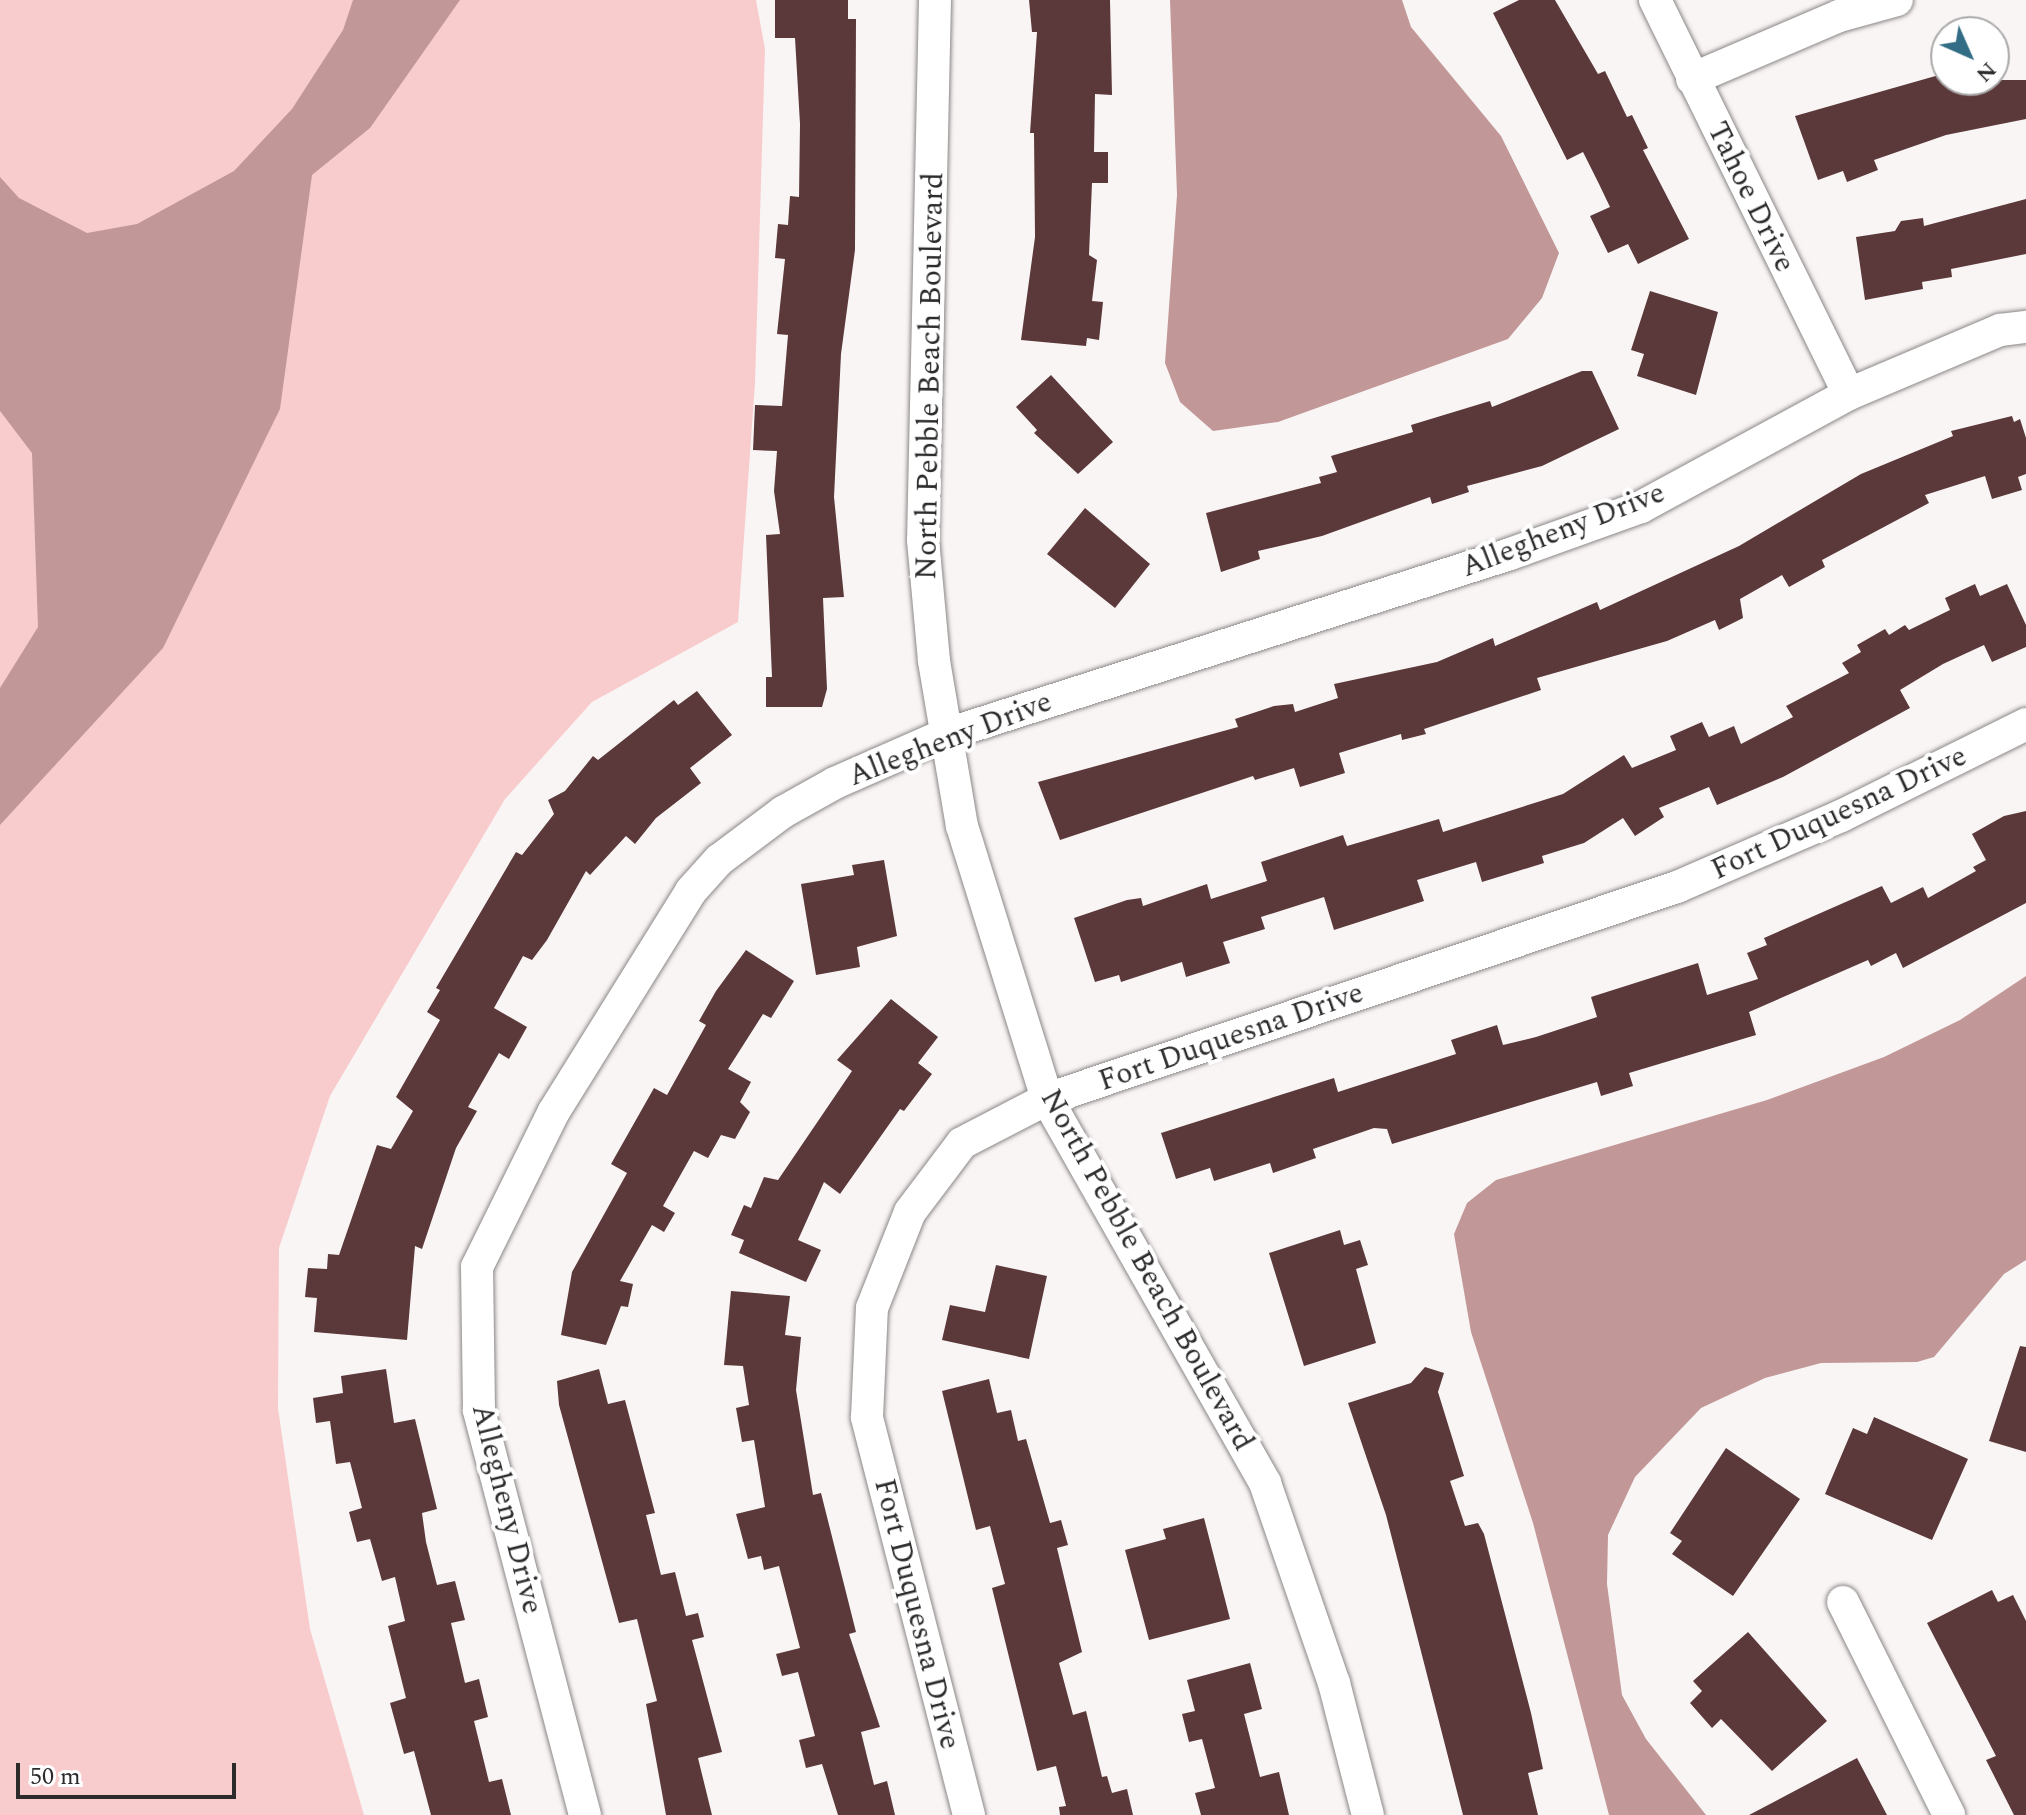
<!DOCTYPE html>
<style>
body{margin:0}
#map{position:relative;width:2026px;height:1815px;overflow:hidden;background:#faf5f5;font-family:Spectral,serif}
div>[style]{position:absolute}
.green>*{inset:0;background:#f8cccd}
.water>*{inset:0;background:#c19797}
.building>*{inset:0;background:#5b3839}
.roads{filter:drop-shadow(0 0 2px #8b8787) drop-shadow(0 0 2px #8b8787)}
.minor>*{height:32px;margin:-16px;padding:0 16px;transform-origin:16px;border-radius:16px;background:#fff}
span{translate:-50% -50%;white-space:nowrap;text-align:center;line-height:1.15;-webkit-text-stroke:8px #fff;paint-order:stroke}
.street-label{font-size:30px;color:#2c2a2a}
.north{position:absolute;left:1930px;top:16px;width:80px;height:80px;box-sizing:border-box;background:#fff;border:2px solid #abaaaa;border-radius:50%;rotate:135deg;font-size:22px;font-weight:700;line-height:32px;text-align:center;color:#2c2a2a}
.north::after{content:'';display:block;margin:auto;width:28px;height:36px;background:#326d85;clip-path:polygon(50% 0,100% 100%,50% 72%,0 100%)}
.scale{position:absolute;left:16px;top:1763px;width:220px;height:36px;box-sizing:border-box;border:4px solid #2c2a2a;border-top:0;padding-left:10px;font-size:24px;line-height:28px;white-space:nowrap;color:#2c2a2a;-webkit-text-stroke:6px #fff;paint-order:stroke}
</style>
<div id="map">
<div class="green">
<div style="clip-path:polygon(0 0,756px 0,765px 49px,755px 383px,738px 622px,592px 702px,505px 799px,330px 1096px,279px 1248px,278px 1408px,310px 1629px,364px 1815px,0 1815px)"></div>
</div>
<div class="water">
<div style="clip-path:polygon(353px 0,460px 0,370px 128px,312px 175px,280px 409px,163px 648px,0 825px,0 688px,38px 627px,32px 453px,0 411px,0 177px,19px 198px,87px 233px,137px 224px,234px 171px,292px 109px,343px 30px)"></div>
<div style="clip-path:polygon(1170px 0,1402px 0,1411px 27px,1501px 136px,1559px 253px,1542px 298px,1508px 339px,1278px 422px,1213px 431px,1180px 402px,1165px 363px,1177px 195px)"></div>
<div style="clip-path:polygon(2026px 976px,2026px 1260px,2004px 1274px,1934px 1357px,1917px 1362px,1821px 1363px,1765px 1378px,1701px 1408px,1635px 1477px,1608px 1535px,1607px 1584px,1622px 1695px,1646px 1739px,1706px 1815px,1609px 1815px,1533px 1523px,1471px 1332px,1454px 1234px,1467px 1203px,1496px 1180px,1767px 1100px,1884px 1057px,1960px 1020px)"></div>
</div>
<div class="building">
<div style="clip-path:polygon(775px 0,848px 0,848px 19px,856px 19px,855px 250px,841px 354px,834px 497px,844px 597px,823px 598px,827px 689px,822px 707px,766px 707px,766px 677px,772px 677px,766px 535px,780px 534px,774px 491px,777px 451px,753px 450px,755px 405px,782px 406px,788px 335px,777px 334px,785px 259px,775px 258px,778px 224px,788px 225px,790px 196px,799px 197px,800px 124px,795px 38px,775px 38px)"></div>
<div style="clip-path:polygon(1029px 0,1110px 0,1112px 95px,1095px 94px,1094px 152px,1108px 152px,1108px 183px,1092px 183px,1089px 255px,1097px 260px,1092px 301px,1103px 302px,1099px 340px,1087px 338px,1086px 346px,1021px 340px,1035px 237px,1034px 133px,1030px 133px,1037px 32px,1032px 32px)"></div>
<div style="clip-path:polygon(1519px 0,1555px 0,1598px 74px,1605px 71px,1627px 117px,1632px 115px,1648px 148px,1643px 150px,1689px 239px,1638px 264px,1628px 244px,1608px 253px,1590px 216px,1610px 207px,1599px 184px,1583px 152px,1567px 160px,1493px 13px)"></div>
<div style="clip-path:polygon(1946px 73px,1946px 80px,2026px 80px,2026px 119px,1946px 135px,1874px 160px,1878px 170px,1847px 182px,1843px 171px,1818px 180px,1795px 116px)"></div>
<div style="clip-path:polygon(2026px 199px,2026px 254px,1951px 269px,1952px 277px,1922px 282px,1923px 289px,1865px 300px,1856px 237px,1895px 231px,1901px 221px,1923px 218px,1924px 226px)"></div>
<div style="clip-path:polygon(1650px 291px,1718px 312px,1696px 395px,1637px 376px,1644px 354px,1631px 350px)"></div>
<div style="clip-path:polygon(1582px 371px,1592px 371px,1619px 429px,1542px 466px,1467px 486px,1469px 492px,1432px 504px,1430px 497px,1322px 536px,1258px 551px,1260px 559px,1221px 572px,1206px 513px,1321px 483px,1319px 477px,1337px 472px,1331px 456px,1413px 432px,1411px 425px,1490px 401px,1492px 407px)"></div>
<div style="clip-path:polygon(1051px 375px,1113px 442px,1078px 474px,1034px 433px,1037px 430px,1016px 407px)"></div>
<div style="clip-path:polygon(2012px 416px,2014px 422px,2020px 419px,2026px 438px,2026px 474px,2018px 477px,2022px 490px,1992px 499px,1985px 476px,1925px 495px,1929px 503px,1822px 560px,1825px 567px,1789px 587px,1782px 575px,1740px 599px,1743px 618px,1719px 630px,1715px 620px,1667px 641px,1537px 678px,1541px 690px,1424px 729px,1426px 734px,1402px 740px,1401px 734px,1339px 753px,1345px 773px,1300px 787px,1294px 768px,1255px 780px,1253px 776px,1060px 840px,1038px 782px,1238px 727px,1235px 719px,1274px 706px,1293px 704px,1295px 712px,1338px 698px,1334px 684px,1437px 662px,1493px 638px,1495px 646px,1597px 602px,1600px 610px,1739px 546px,1861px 474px,1953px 436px,1951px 431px)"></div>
<div style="clip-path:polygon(1085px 508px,1150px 564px,1115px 608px,1047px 554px)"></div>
<div style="clip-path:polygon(1975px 584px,1980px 596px,2007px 584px,2026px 625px,2026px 647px,1992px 662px,1984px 645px,1943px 664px,1900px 690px,1910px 708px,1783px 777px,1717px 805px,1709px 787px,1659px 808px,1664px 817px,1635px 836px,1623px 818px,1584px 843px,1542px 856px,1544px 863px,1482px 882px,1476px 862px,1417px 880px,1424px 901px,1334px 930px,1324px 897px,1261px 917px,1265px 929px,1223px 942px,1230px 963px,1186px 977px,1182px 962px,1121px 982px,1119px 975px,1095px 982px,1074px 918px,1127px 900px,1141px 898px,1143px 906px,1207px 884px,1211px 899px,1267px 881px,1261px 862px,1343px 835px,1347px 846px,1439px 819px,1443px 832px,1563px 794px,1624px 755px,1632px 768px,1676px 750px,1670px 736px,1702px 722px,1709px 737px,1734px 726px,1741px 744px,1793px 717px,1786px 706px,1849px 673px,1842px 663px,1861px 652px,1857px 645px,1885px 629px,1889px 635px,1905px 625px,1909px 630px,1950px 610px,1945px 598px)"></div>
<div style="clip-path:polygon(697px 691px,732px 735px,690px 768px,701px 783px,656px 818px,635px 844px,626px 836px,590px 875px,586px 871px,547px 940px,532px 960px,523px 956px,494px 1008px,527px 1027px,509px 1059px,499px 1053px,468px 1107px,477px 1111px,456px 1148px,422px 1249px,415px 1246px,407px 1340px,314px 1332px,317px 1298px,305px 1297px,308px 1268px,327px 1269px,328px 1254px,339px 1255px,377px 1145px,391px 1149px,413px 1111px,396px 1097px,440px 1020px,427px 1012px,440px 990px,436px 988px,516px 852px,522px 855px,554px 814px,548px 800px,565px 791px,593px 756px,598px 760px,674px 700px,678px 705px)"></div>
<div style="clip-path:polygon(2026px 811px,2026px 903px,1903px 968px,1896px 953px,1871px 966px,1868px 960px,1749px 1012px,1756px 1035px,1629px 1073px,1633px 1086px,1601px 1096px,1597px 1082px,1392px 1144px,1387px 1129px,1374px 1128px,1313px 1149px,1316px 1158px,1273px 1173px,1270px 1163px,1214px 1181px,1210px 1168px,1176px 1179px,1161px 1133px,1334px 1078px,1338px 1092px,1456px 1054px,1451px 1040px,1497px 1025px,1503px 1045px,1536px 1037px,1597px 1017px,1591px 997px,1698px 963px,1707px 995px,1758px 979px,1747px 953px,1767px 945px,1764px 938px,1882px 886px,1891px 903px,1923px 887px,1928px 898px,1976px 871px,1973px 867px,1986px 860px,1972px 834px,2004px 816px)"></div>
<div style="clip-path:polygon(884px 860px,897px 936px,857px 947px,860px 967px,816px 975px,801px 884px,854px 875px,852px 865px)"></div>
<div style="clip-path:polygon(746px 950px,794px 981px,771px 1018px,763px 1014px,728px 1069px,751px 1082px,740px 1102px,750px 1112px,735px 1139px,721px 1135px,708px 1158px,694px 1151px,663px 1206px,675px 1213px,664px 1232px,652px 1225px,620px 1281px,633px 1284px,628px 1307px,621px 1306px,606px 1345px,561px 1335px,572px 1272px,627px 1173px,611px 1164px,654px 1088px,667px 1095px,706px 1025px,699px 1021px,716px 991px)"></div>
<div style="clip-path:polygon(891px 999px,938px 1037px,918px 1063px,932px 1074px,904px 1111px,900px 1109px,840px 1194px,824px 1182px,798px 1240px,821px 1250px,806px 1282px,739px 1253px,744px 1240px,731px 1235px,744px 1205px,751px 1208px,764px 1177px,778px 1180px,852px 1071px,837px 1060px)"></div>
<div style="clip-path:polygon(1340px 1230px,1344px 1245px,1360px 1240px,1368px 1265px,1356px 1269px,1376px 1343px,1304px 1366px,1269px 1253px)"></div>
<div style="clip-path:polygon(996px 1265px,1047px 1276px,1029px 1359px,942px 1340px,950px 1305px,985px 1312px)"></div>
<div style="clip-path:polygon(731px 1291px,790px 1296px,785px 1335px,801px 1337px,796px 1390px,813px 1495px,821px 1493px,856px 1632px,849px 1634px,880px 1727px,861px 1732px,874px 1785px,887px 1781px,895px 1815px,838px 1815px,822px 1764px,806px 1768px,799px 1740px,815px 1736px,798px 1672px,782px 1676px,776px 1654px,800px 1648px,779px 1566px,764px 1570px,761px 1556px,748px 1559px,736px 1514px,765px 1507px,754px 1440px,742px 1442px,736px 1408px,749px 1405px,743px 1366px,724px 1365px)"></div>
<div style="clip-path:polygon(2020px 1346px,2026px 1347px,2026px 1452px,1989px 1441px)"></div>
<div style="clip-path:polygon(1425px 1367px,1444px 1373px,1438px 1392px,1464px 1476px,1450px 1481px,1465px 1526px,1478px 1523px,1484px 1534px,1531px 1713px,1543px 1769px,1528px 1773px,1538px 1815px,1463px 1815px,1386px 1515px,1348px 1403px,1411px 1383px)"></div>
<div style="clip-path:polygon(386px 1369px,394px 1423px,415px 1419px,437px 1509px,422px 1513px,426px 1542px,437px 1585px,455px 1581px,465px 1620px,451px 1623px,465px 1683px,479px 1679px,488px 1717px,474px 1721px,489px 1782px,502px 1779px,511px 1815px,431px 1815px,414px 1751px,404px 1754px,390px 1703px,406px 1698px,388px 1626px,405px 1621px,395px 1577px,382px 1581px,370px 1539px,357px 1542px,349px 1512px,362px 1508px,350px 1462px,336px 1464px,330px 1421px,316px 1423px,313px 1398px,343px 1393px,341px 1376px)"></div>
<div style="clip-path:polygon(599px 1369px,608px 1404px,625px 1400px,655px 1513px,646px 1515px,661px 1575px,675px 1572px,686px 1616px,698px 1613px,704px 1637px,692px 1640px,722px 1752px,698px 1758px,712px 1815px,666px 1815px,646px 1704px,657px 1701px,637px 1619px,619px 1623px,559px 1405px,557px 1381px)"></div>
<div style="clip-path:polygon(989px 1379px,997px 1413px,1011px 1410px,1018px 1441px,1026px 1439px,1050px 1523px,1061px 1520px,1068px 1545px,1057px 1548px,1082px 1652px,1059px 1663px,1073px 1715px,1086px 1711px,1102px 1777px,1107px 1776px,1112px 1793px,1127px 1789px,1133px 1815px,1060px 1815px,1059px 1807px,1066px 1806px,1056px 1766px,1037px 1771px,992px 1588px,1005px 1584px,990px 1526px,976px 1530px,942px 1391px)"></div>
<div style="clip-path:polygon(1874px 1417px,1968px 1459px,1932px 1540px,1825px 1494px,1853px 1428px,1867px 1434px)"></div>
<div style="clip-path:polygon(1726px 1448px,1800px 1499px,1733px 1596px,1672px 1554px,1682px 1541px,1670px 1533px)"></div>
<div style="clip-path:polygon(1204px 1518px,1230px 1619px,1149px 1640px,1125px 1550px,1166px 1539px,1163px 1529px)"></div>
<div style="clip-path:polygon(1992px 1590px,1998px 1602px,2013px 1595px,2026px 1621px,2026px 1815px,2014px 1815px,1986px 1760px,1996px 1756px,1927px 1623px)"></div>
<div style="clip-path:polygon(1748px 1632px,1827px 1721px,1772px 1771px,1721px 1719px,1712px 1728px,1690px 1703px,1702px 1691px,1693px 1681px)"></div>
<div style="clip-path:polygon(1250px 1663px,1262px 1709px,1244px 1714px,1260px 1777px,1279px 1772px,1289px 1815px,1201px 1815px,1195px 1793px,1215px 1788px,1202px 1739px,1189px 1742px,1182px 1714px,1195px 1711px,1187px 1680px)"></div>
<div style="clip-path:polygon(1857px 1758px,1887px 1815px,1749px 1815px,1804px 1786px)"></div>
</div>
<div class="roads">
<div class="minor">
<div style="left:935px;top:0;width:540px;rotate:91.27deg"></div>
<div style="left:923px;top:540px;width:121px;rotate:84.8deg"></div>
<div style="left:934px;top:661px;width:167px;rotate:80.4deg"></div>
<div style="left:962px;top:826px;width:286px;rotate:72.7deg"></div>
<div style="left:1047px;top:1099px;width:442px;rotate:60.4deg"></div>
<div style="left:1265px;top:1483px;width:212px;rotate:71deg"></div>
<div style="left:1334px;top:1683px;width:136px;rotate:75.6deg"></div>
<div style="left:1655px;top:0;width:439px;rotate:63.8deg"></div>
<div style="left:1692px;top:79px;width:160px;rotate:-23.2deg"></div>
<div style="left:1839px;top:16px;width:60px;rotate:-15.4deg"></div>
<div style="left:1843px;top:1602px;width:238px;rotate:63.5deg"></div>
<div style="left:585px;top:1815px;width:419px;rotate:-104.7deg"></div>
<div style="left:479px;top:1410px;width:143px;rotate:-90.8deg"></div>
<div style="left:477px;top:1267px;width:172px;rotate:-63.7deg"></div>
<div style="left:553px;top:1113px;width:261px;rotate:-58.1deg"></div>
<div style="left:691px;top:891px;width:42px;rotate:-47.9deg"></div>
<div style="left:719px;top:860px;width:80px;rotate:-36.9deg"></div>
<div style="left:783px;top:812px;width:60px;rotate:-29.1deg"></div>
<div style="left:835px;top:783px;width:119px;rotate:-23.8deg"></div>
<div style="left:944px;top:735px;width:594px;rotate:-17.73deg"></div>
<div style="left:1510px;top:554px;width:139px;rotate:-19.7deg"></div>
<div style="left:1641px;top:507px;width:237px;rotate:-28.5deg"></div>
<div style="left:1849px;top:394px;width:164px;rotate:-23deg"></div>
<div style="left:2000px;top:330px;width:26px;rotate:-7deg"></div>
<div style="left:969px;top:1815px;width:411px;rotate:-104.4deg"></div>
<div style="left:867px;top:1417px;width:109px;rotate:-87.4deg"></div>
<div style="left:872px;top:1308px;width:103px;rotate:-68.4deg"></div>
<div style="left:910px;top:1212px;width:86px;rotate:-53deg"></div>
<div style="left:962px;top:1143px;width:96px;rotate:-27.4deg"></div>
<div style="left:1047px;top:1099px;width:665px;rotate:-18.6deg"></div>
<div style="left:1677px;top:887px;width:179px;rotate:-23.4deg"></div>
<div style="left:1841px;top:816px;width:207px;rotate:-26.4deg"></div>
</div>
</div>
<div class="street-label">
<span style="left:1751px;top:197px;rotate:64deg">Tahoe Drive</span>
<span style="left:930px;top:376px;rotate:-89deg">North Pebble Beach Boulevard</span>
<span style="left:1563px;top:530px;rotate:-21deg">Allegheny Drive</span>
<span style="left:950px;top:739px;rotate:-21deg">Allegheny Drive</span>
<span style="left:1839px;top:813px;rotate:-25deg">Fort Duquesna Drive</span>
<span style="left:1231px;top:1037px;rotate:-19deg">Fort Duquesna Drive</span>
<span style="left:1147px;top:1270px;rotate:61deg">North Pebble Beach Boulevard</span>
<span style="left:507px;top:1509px;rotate:76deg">Allegheny Drive</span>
<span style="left:917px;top:1614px;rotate:76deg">Fort Duquesna Drive</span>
</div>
<div class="north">N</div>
<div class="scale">50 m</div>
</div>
